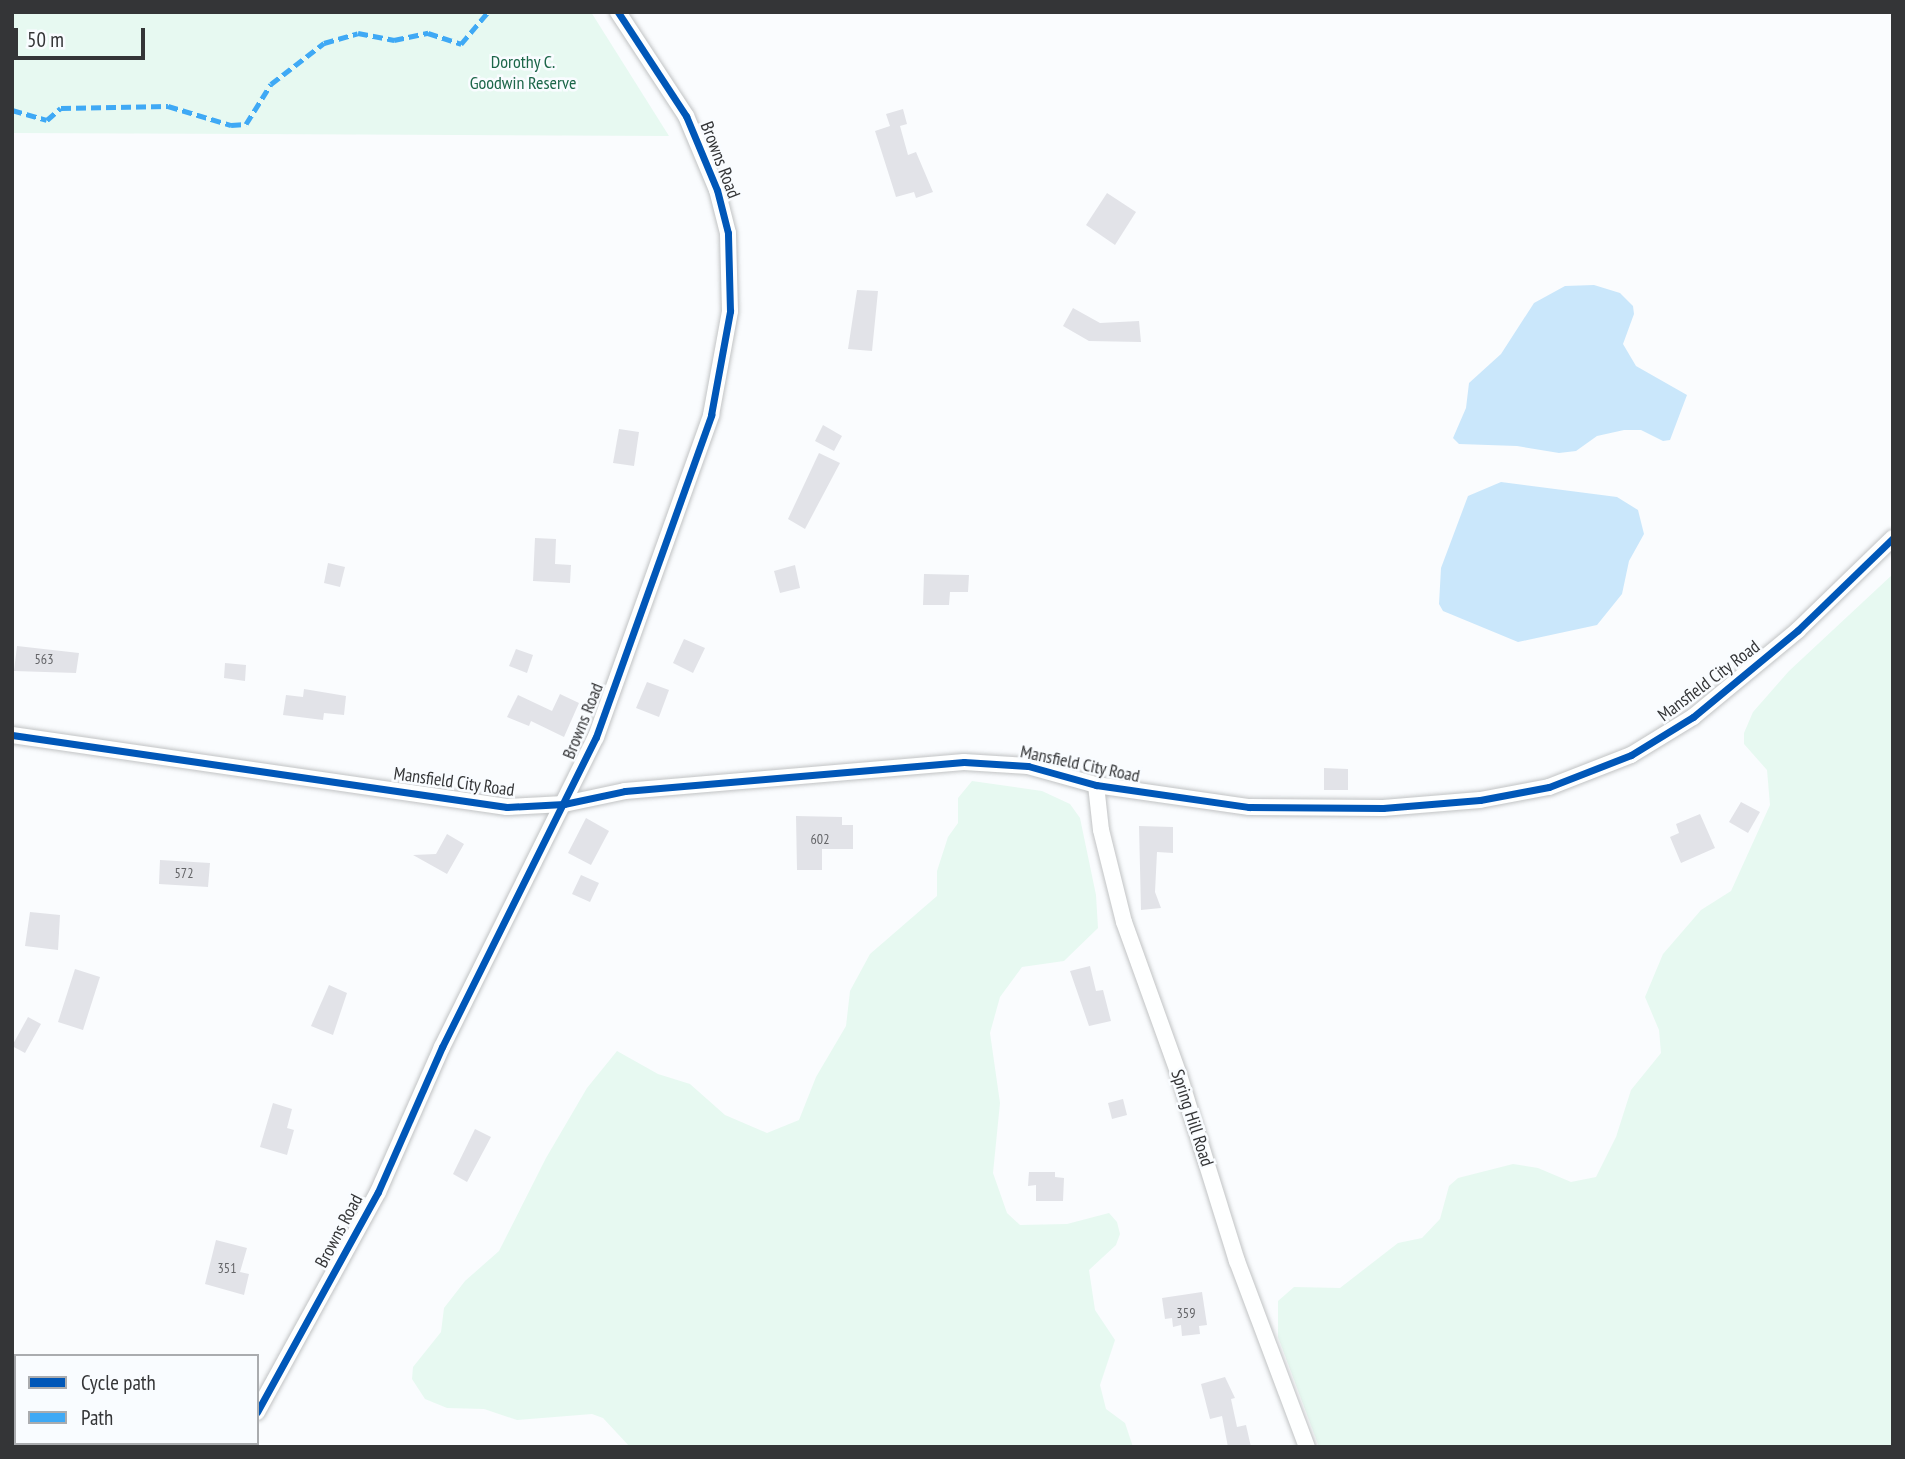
<!DOCTYPE html>
<style>
body{margin:0}
#map{position:relative;width:1905px;height:1459px;overflow:hidden;background:#fafcfe;font-family:"PT Sans Narrow",sans-serif}
div>[style]{position:absolute}
.green>*{inset:0;background:#e7f9f1}
.water>*{inset:0;background:#cae7fb}
.building>*{inset:0;background:#e2e3e8}
.roads{filter:drop-shadow(0 0 2px #c1c3c4) drop-shadow(0 0 2px #c1c3c4)}
.minor>*{height:16px;margin:-8px;padding:0 8px;transform-origin:8px;border-radius:8px;background:#feffff}
.quiet>*{height:5px;margin-top:-2.5px;transform-origin:0;background:repeating-linear-gradient(90deg,#3fa9f5 0 10px,transparent 0 15px)}
.cycleway>*{height:7px;margin:-3.5px;padding:0 3.5px;transform-origin:3.5px;border-radius:3.5px;background:#0057b8}
span{translate:-50% -50%;white-space:nowrap;text-align:center;line-height:1.15;-webkit-text-stroke:5px #f9fcff;paint-order:stroke}
.number-label{font-size:14px;color:#636467}
.number-label span{-webkit-text-stroke-width:0}
.park-label{font-size:18px;color:#1c6649}
.street-label{font-size:18px;color:#343537}
.frame{position:absolute;inset:0;border:14px solid #343537;pointer-events:none}
.legend{position:absolute;left:14px;top:1354px;width:245px;height:91px;box-sizing:border-box;background:#f9fcff;border:2px solid #aaacaf;margin:0;padding:9px 12px;list-style:none;font-size:21px;color:#343537}
.legend li{display:flex;align-items:center;gap:14px;height:35px}
.legend b{width:35px;border:2px solid #aaacaf}
.scale{position:absolute;left:14px;top:28px;width:131px;height:32px;box-sizing:border-box;border:4px solid #343537;border-top:0;padding-left:9px;font-size:21px;line-height:24px;white-space:nowrap;color:#343537;-webkit-text-stroke:5px #f9fcff;paint-order:stroke}
</style>
<div id="map">
<div class="green">
<div style="clip-path:polygon(12px 12px,591px 12px,669px 136px,12px 133px)"></div>
<div style="clip-path:polygon(1893px 574px,1893px 1447px,1319px 1447px,1278px 1337px,1278px 1301px,1294px 1287px,1340px 1288px,1398px 1243px,1422px 1238px,1440px 1219px,1449px 1186px,1458px 1178px,1513px 1164px,1538px 1168px,1571px 1182px,1596px 1177px,1616px 1137px,1631px 1090px,1661px 1053px,1659px 1030px,1645px 997px,1663px 954px,1701px 910px,1731px 891px,1770px 805px,1767px 770px,1744px 744px,1744px 733px,1753px 712px,1789px 671px)"></div>
<div style="clip-path:polygon(972px 781px,1042px 791px,1070px 804px,1080px 818px,1096px 895px,1098px 928px,1064px 961px,1022px 967px,1000px 997px,990px 1033px,1000px 1103px,993px 1173px,1007px 1213px,1020px 1225px,1067px 1224px,1109px 1213px,1117px 1222px,1120px 1234px,1116px 1245px,1089px 1270px,1095px 1310px,1115px 1340px,1100px 1385px,1106px 1409px,1125px 1423px,1133px 1447px,630px 1447px,603px 1418px,592px 1414px,517px 1420px,484px 1409px,447px 1408px,425px 1399px,412px 1379px,413px 1367px,441px 1332px,444px 1308px,465px 1281px,499px 1251px,546px 1158px,587px 1088px,617px 1051px,658px 1074px,690px 1084px,725px 1115px,767px 1133px,799px 1120px,816px 1077px,846px 1026px,850px 991px,870px 954px,937px 896px,937px 871px,948px 837px,958px 823px,958px 798px)"></div>
</div>
<div class="water">
<div style="clip-path:polygon(1594px 285px,1620px 293px,1633px 306px,1634px 314px,1623px 344px,1636px 366px,1687px 395px,1670px 440px,1663px 441px,1641px 430px,1624px 430px,1597px 436px,1576px 451px,1559px 453px,1517px 446px,1459px 444px,1453px 438px,1466px 408px,1469px 383px,1501px 354px,1534px 303px,1565px 286px)"></div>
<div style="clip-path:polygon(1501px 482px,1617px 497px,1638px 510px,1644px 534px,1629px 561px,1622px 594px,1597px 625px,1518px 642px,1443px 611px,1439px 604px,1441px 568px,1468px 496px)"></div>
</div>
<div class="building">
<div style="clip-path:polygon(903px 109px,907px 124px,900px 126px,908px 155px,916px 152px,933px 192px,916px 198px,914px 192px,896px 197px,875px 131px,890px 126px,886px 114px)"></div>
<div style="clip-path:polygon(1107px 193px,1136px 212px,1115px 245px,1086px 225px)"></div>
<div style="clip-path:polygon(857px 290px,878px 291px,872px 351px,848px 349px)"></div>
<div style="clip-path:polygon(1073px 308px,1100px 323px,1139px 321px,1141px 342px,1089px 341px,1063px 326px)"></div>
<div style="clip-path:polygon(823px 425px,842px 436px,834px 451px,815px 441px)"></div>
<div style="clip-path:polygon(619px 429px,639px 432px,634px 466px,613px 463px)"></div>
<div style="clip-path:polygon(819px 453px,840px 463px,805px 529px,788px 519px)"></div>
<div style="clip-path:polygon(535px 538px,556px 539px,555px 564px,571px 565px,570px 583px,533px 581px)"></div>
<div style="clip-path:polygon(328px 563px,345px 567px,340px 587px,324px 583px)"></div>
<div style="clip-path:polygon(795px 565px,800px 588px,780px 593px,774px 571px)"></div>
<div style="clip-path:polygon(924px 574px,969px 575px,968px 592px,950px 592px,949px 605px,923px 605px)"></div>
<div style="clip-path:polygon(684px 639px,705px 648px,693px 673px,673px 663px)"></div>
<div style="clip-path:polygon(17px 646px,79px 653px,76px 673px,14px 671px)"></div>
<div style="clip-path:polygon(516px 649px,533px 655px,527px 673px,509px 666px)"></div>
<div style="clip-path:polygon(225px 663px,246px 665px,245px 681px,224px 678px)"></div>
<div style="clip-path:polygon(647px 682px,669px 690px,659px 717px,636px 708px)"></div>
<div style="clip-path:polygon(304px 689px,346px 696px,344px 715px,324px 713px,323px 720px,283px 715px,286px 695px,303px 697px)"></div>
<div style="clip-path:polygon(560px 694px,579px 703px,564px 737px,531px 721px,529px 726px,507px 717px,518px 695px,552px 711px)"></div>
<div style="clip-path:polygon(1324px 768px,1348px 769px,1348px 790px,1324px 790px)"></div>
<div style="clip-path:polygon(1741px 802px,1760px 812px,1748px 833px,1729px 822px)"></div>
<div style="clip-path:polygon(1700px 814px,1715px 848px,1681px 863px,1670px 837px,1679px 833px,1676px 824px)"></div>
<div style="clip-path:polygon(796px 816px,842px 817px,842px 825px,853px 825px,853px 849px,822px 849px,822px 870px,797px 870px)"></div>
<div style="clip-path:polygon(586px 818px,609px 831px,591px 865px,568px 853px)"></div>
<div style="clip-path:polygon(1139px 826px,1173px 827px,1173px 853px,1157px 852px,1155px 892px,1161px 908px,1141px 910px)"></div>
<div style="clip-path:polygon(447px 834px,464px 844px,447px 874px,413px 855px,436px 854px)"></div>
<div style="clip-path:polygon(160px 860px,210px 863px,208px 887px,159px 884px)"></div>
<div style="clip-path:polygon(581px 875px,599px 883px,590px 902px,572px 894px)"></div>
<div style="clip-path:polygon(30px 912px,60px 915px,58px 950px,25px 946px)"></div>
<div style="clip-path:polygon(1090px 966px,1096px 991px,1103px 990px,1111px 1021px,1089px 1026px,1070px 971px)"></div>
<div style="clip-path:polygon(75px 969px,100px 977px,83px 1030px,58px 1022px)"></div>
<div style="clip-path:polygon(329px 985px,347px 993px,333px 1035px,311px 1026px)"></div>
<div style="clip-path:polygon(28px 1017px,41px 1024px,25px 1053px,12px 1046px)"></div>
<div style="clip-path:polygon(1123px 1099px,1127px 1115px,1112px 1119px,1108px 1103px)"></div>
<div style="clip-path:polygon(273px 1103px,292px 1109px,287px 1128px,294px 1130px,287px 1155px,260px 1147px)"></div>
<div style="clip-path:polygon(475px 1129px,491px 1137px,467px 1182px,453px 1174px)"></div>
<div style="clip-path:polygon(1029px 1172px,1055px 1172px,1055px 1177px,1064px 1178px,1063px 1201px,1036px 1201px,1036px 1185px,1028px 1186px)"></div>
<div style="clip-path:polygon(216px 1240px,247px 1248px,240px 1272px,249px 1274px,244px 1295px,205px 1284px)"></div>
<div style="clip-path:polygon(1202px 1292px,1207px 1325px,1199px 1326px,1200px 1334px,1182px 1336px,1181px 1325px,1173px 1327px,1172px 1318px,1165px 1319px,1162px 1298px)"></div>
<div style="clip-path:polygon(1225px 1377px,1235px 1398px,1231px 1399px,1237px 1427px,1246px 1425px,1251px 1447px,1228px 1447px,1222px 1416px,1210px 1419px,1201px 1384px)"></div>
</div>
<div class="roads">
<div class="minor">
<div style="left:12px;top:735px;width:500px;rotate:8.28deg"></div>
<div style="left:507px;top:807px;width:57px;rotate:-3deg"></div>
<div style="left:564px;top:804px;width:62px;rotate:-12deg"></div>
<div style="left:625px;top:791px;width:340px;rotate:-4.9deg"></div>
<div style="left:964px;top:762px;width:64px;rotate:3.6deg"></div>
<div style="left:1028px;top:766px;width:71px;rotate:15.6deg"></div>
<div style="left:1096px;top:785px;width:155px;rotate:8.2deg"></div>
<div style="left:1249px;top:807px;width:134px;rotate:0.4deg"></div>
<div style="left:1383px;top:808px;width:97px;rotate:-4.7deg"></div>
<div style="left:1480px;top:800px;width:70px;rotate:-10.7deg"></div>
<div style="left:1549px;top:787px;width:88px;rotate:-21.3deg"></div>
<div style="left:1631px;top:755px;width:73px;rotate:-31.5deg"></div>
<div style="left:1693px;top:717px;width:136px;rotate:-39.6deg"></div>
<div style="left:1798px;top:630px;width:132px;rotate:-44.1deg"></div>
<div style="left:1096px;top:785px;width:45px;rotate:83.7deg"></div>
<div style="left:1101px;top:830px;width:95px;rotate:76deg"></div>
<div style="left:1124px;top:922px;width:163px;rotate:70.2deg"></div>
<div style="left:1179px;top:1075px;width:195px;rotate:72.7deg"></div>
<div style="left:1237px;top:1261px;width:199px;rotate:69.4deg"></div>
<div style="left:257px;top:1412px;width:251px;rotate:-61.2deg"></div>
<div style="left:378px;top:1192px;width:158px;rotate:-66.2deg"></div>
<div style="left:442px;top:1047px;width:346px;rotate:-63.6deg"></div>
<div style="left:596px;top:737px;width:342px;rotate:-70.3deg"></div>
<div style="left:711px;top:415px;width:106px;rotate:-79.6deg"></div>
<div style="left:730px;top:311px;width:78px;rotate:-91.5deg"></div>
<div style="left:728px;top:233px;width:44px;rotate:-104.3deg"></div>
<div style="left:717px;top:190px;width:80px;rotate:-112.7deg"></div>
<div style="left:686px;top:116px;width:124px;rotate:-123.2deg"></div>
<div style="left:236px;top:1447px;width:4px;rotate:-63deg"></div>
</div>
</div>
<div class="quiet">
<div style="left:12px;top:110px;width:36px;rotate:16deg"></div>
<div style="left:47px;top:120px;width:18px;rotate:-41deg"></div>
<div style="left:61px;top:108px;width:107px;rotate:-1.1deg"></div>
<div style="left:168px;top:106px;width:66px;rotate:16.8deg"></div>
<div style="left:231px;top:125px;width:15px;rotate:-4deg"></div>
<div style="left:246px;top:124px;width:47px;rotate:-58deg"></div>
<div style="left:271px;top:84px;width:67px;rotate:-37.7deg"></div>
<div style="left:324px;top:43px;width:35px;rotate:-16deg"></div>
<div style="left:358px;top:33px;width:37px;rotate:11deg"></div>
<div style="left:394px;top:40px;width:35px;rotate:-12deg"></div>
<div style="left:428px;top:33px;width:35px;rotate:18deg"></div>
<div style="left:461px;top:44px;width:42px;rotate:-49.8deg"></div>
</div>
<div class="cycleway">
<div style="left:12px;top:735px;width:500px;rotate:8.28deg"></div>
<div style="left:507px;top:807px;width:57px;rotate:-3deg"></div>
<div style="left:564px;top:804px;width:62px;rotate:-12deg"></div>
<div style="left:625px;top:791px;width:340px;rotate:-4.9deg"></div>
<div style="left:964px;top:762px;width:64px;rotate:3.6deg"></div>
<div style="left:1028px;top:766px;width:71px;rotate:15.6deg"></div>
<div style="left:1096px;top:785px;width:155px;rotate:8.2deg"></div>
<div style="left:1249px;top:807px;width:134px;rotate:0.4deg"></div>
<div style="left:1383px;top:808px;width:97px;rotate:-4.7deg"></div>
<div style="left:1480px;top:800px;width:70px;rotate:-10.7deg"></div>
<div style="left:1549px;top:787px;width:88px;rotate:-21.3deg"></div>
<div style="left:1631px;top:755px;width:73px;rotate:-31.5deg"></div>
<div style="left:1693px;top:717px;width:136px;rotate:-39.6deg"></div>
<div style="left:1798px;top:630px;width:132px;rotate:-44.1deg"></div>
<div style="left:257px;top:1412px;width:251px;rotate:-61.2deg"></div>
<div style="left:378px;top:1192px;width:158px;rotate:-66.2deg"></div>
<div style="left:442px;top:1047px;width:346px;rotate:-63.6deg"></div>
<div style="left:596px;top:737px;width:342px;rotate:-70.3deg"></div>
<div style="left:711px;top:415px;width:106px;rotate:-79.6deg"></div>
<div style="left:730px;top:311px;width:78px;rotate:-91.5deg"></div>
<div style="left:728px;top:233px;width:44px;rotate:-104.3deg"></div>
<div style="left:717px;top:190px;width:80px;rotate:-112.7deg"></div>
<div style="left:686px;top:116px;width:124px;rotate:-123.2deg"></div>
</div>
<div class="number-label">
<span style="left:44px;top:659px">563</span>
<span style="left:820px;top:839px">602</span>
<span style="left:184px;top:873px">572</span>
<span style="left:227px;top:1268px">351</span>
<span style="left:1186px;top:1313px">359</span>
</div>
<div class="park-label">
<span style="left:523px;top:73px">Dorothy C.<br>Goodwin Reserve</span>
</div>
<div class="street-label">
<span style="left:720px;top:160px;rotate:69deg">Browns Road</span>
<span style="left:1709px;top:681px;rotate:-37deg">Mansfield City Road</span>
<span style="left:583px;top:721px;rotate:-68deg">Browns Road</span>
<span style="left:1080px;top:764px;rotate:12deg">Mansfield City Road</span>
<span style="left:454px;top:782px;rotate:8deg">Mansfield City Road</span>
<span style="left:1192px;top:1118px;rotate:72deg">Spring Hill Road</span>
<span style="left:339px;top:1231px;rotate:-62deg">Browns Road</span>
</div>
<div class="frame"></div>
<ul class="legend">
<li><b style="height:9px;background:#0057b8"></b>Cycle path</li>
<li><b style="height:9px;background:#3fa9f5"></b>Path</li>
</ul>
<div class="scale">50 m</div>
</div>
